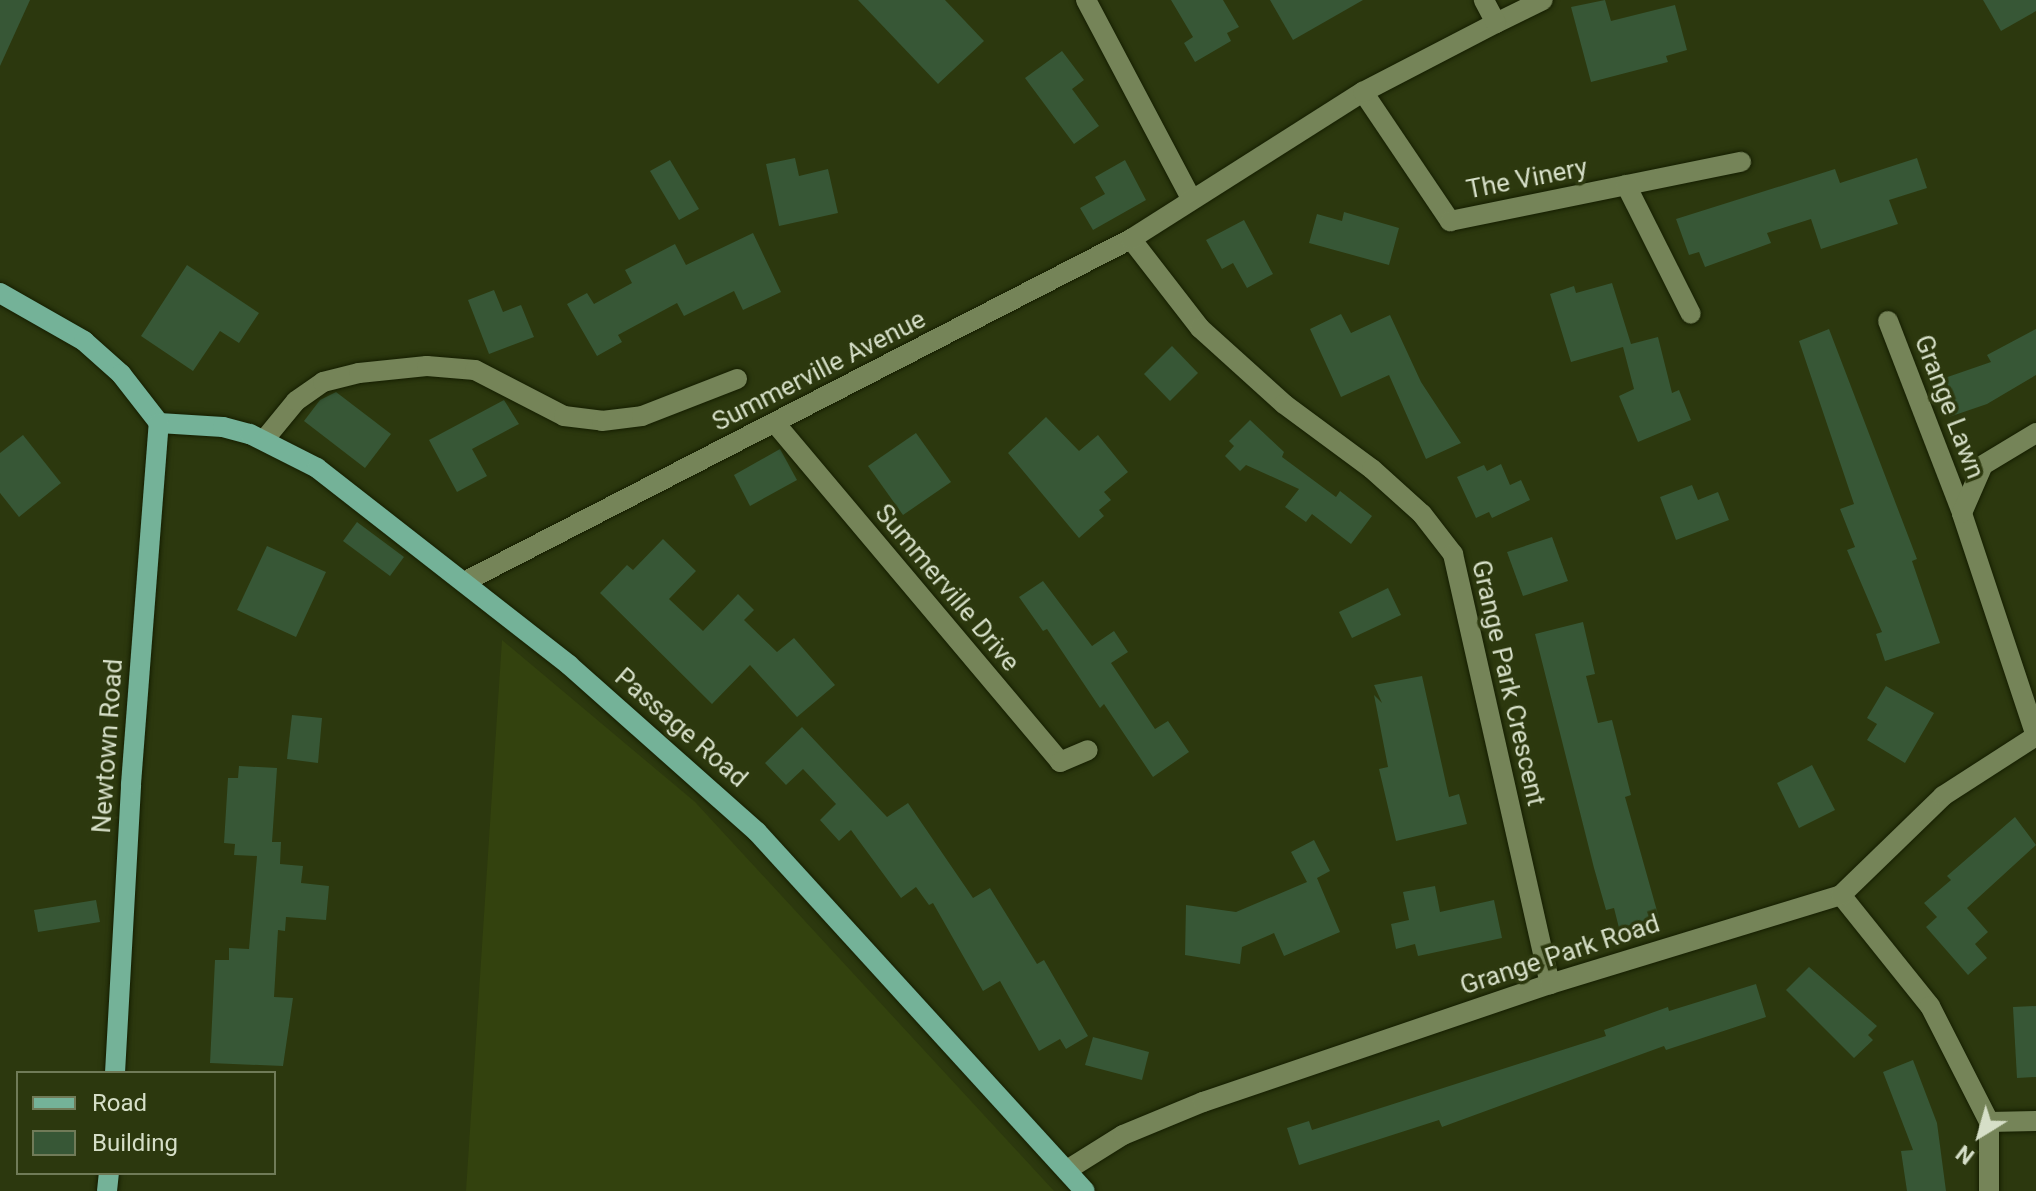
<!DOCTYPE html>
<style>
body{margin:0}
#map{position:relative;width:2036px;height:1191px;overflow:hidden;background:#2c380e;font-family:Roboto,sans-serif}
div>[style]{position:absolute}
.built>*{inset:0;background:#33420e}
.building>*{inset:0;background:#375736}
.roads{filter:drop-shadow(0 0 2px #151e01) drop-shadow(0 0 2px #151e01)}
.minor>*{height:20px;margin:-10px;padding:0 10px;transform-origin:10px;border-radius:10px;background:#758458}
.major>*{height:20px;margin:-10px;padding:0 10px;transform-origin:10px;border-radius:10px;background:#74b298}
span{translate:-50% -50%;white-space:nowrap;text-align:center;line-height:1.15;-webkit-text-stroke:7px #2c380e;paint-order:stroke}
.street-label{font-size:26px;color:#d6dfc8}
.legend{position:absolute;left:16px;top:1071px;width:260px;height:104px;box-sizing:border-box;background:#2c380e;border:2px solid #707b58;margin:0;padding:10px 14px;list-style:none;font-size:24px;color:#d6dfc8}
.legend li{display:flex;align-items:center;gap:16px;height:40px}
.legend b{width:40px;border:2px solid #707b58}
.north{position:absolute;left:1940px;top:1095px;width:80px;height:80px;-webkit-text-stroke:6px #2c380e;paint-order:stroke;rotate:217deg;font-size:22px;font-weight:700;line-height:32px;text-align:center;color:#d6dfc8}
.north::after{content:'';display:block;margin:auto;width:28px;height:36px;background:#d6dfc8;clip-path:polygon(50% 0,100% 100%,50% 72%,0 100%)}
</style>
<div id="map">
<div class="built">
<div style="clip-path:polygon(502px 640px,695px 802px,1054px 1191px,466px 1191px)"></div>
</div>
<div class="building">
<div style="clip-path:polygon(0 0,30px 0,0 66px)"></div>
<div style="clip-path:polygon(858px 0,945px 0,984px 41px,938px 84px)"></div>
<div style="clip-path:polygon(1171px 0,1223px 0,1239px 27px,1227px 33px,1231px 41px,1195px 62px,1184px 43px,1193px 37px)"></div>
<div style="clip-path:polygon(1270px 0,1363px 0,1293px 40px)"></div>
<div style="clip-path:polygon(1605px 0,1611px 21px,1675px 5px,1687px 50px,1666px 56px,1668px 62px,1591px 82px,1571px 7px)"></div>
<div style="clip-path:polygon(1983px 0,2036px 0,2036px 11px,2001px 31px)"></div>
<div style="clip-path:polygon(1062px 51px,1084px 80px,1072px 89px,1099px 126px,1074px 144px,1025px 78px)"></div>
<div style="clip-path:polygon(795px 158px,799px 176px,828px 169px,838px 213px,779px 226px,766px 164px)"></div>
<div style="clip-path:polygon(1917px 158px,1927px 188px,1889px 200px,1898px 224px,1821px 249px,1811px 219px,1767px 233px,1771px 243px,1705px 267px,1699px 252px,1689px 255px,1676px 219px,1835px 169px,1840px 183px)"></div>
<div style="clip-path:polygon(670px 160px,699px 209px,679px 220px,650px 171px)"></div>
<div style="clip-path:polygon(1125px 160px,1146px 200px,1093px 230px,1080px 208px,1105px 194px,1095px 177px)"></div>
<div style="clip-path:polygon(1344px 212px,1399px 228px,1389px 265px,1309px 243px,1317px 214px,1342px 221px)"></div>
<div style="clip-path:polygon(1244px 220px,1273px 274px,1247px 288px,1233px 263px,1222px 269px,1206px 240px)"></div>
<div style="clip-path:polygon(753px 233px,781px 292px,743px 310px,734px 291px,684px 316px,677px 303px,618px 335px,622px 342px,597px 356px,567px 304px,587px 293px,594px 304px,632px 283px,625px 270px,675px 244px,686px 265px)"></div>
<div style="clip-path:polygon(187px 265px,259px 313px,239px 343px,220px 331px,193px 371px,141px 336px)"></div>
<div style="clip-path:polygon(1612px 283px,1631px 344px,1658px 337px,1672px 393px,1679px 390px,1691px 420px,1638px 442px,1619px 396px,1634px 389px,1623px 347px,1571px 362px,1550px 294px,1574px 286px,1576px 293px)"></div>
<div style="clip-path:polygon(494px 290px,503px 312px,521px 305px,534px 337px,489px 354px,468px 300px)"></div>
<div style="clip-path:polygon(1341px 314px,1351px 333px,1390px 315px,1421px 382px,1461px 443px,1426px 459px,1389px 375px,1341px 397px,1310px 329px)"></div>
<div style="clip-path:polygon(1829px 329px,1917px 559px,1912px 561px,1940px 643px,1885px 661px,1876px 634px,1882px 632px,1847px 550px,1855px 547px,1840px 509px,1854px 504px,1799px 341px)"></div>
<div style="clip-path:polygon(2036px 329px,2036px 375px,1987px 404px,1949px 417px,1936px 381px,1991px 362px,1987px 355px)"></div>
<div style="clip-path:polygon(1172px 346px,1198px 373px,1170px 401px,1144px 374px)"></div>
<div style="clip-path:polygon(336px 392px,391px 434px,365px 468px,304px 421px,320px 400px)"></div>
<div style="clip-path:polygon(504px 400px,519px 424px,472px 449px,487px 476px,457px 492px,429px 440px)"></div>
<div style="clip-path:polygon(1046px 417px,1079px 451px,1098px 435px,1128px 472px,1104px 492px,1111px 500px,1099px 510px,1104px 516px,1079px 538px,1008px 453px)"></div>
<div style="clip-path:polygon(1250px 420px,1284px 452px,1282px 457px,1336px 497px,1340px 491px,1372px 516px,1351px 544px,1312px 514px,1306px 522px,1285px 507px,1299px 489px,1246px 465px,1240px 471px,1225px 456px,1234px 446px,1229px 441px)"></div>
<div style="clip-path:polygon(916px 433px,951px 482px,903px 515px,868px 466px)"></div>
<div style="clip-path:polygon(23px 435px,61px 483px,19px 517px,0 493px,0 453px)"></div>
<div style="clip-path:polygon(780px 449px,797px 480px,750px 506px,734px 475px)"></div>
<div style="clip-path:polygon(1501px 464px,1510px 485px,1521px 480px,1530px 500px,1492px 518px,1489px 512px,1476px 518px,1457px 477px,1484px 465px,1487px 471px)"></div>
<div style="clip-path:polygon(1692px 485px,1698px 500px,1718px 492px,1729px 520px,1676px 540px,1660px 497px)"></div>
<div style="clip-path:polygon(357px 522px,404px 557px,390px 576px,343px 541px)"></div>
<div style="clip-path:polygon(1552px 537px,1568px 581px,1523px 596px,1507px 552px)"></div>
<div style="clip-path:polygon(663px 539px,696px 571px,669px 599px,703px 631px,738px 594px,754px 610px,744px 620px,777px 652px,794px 638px,835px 685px,797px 717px,750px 665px,712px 704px,600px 593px,627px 565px,633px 570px)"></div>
<div style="clip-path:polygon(267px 546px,326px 572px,296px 637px,237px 610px)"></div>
<div style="clip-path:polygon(1043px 581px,1092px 646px,1114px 631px,1128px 652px,1111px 663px,1155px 729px,1168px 721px,1189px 752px,1153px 777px,1104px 704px,1100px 708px,1047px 629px,1043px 631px,1019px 597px)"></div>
<div style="clip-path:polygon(1388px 588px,1401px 615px,1352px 638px,1339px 612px)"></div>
<div style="clip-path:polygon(1583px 622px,1595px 674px,1586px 676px,1598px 723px,1612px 720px,1631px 795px,1625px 797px,1659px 918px,1619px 928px,1614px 908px,1606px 910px,1594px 868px,1535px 634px)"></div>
<div style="clip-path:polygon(1422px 676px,1449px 797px,1459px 794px,1467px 824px,1396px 841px,1379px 769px,1388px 767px,1374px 695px,1382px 703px,1374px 685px)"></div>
<div style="clip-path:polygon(1886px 686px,1934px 713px,1905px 763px,1867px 740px,1877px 724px,1867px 718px)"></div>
<div style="clip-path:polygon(292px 715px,322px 718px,318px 763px,287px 759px)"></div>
<div style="clip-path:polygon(802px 727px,887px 817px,908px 803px,973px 898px,990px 888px,1037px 964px,1044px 960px,1088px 1036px,1066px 1049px,1060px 1039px,1039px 1051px,1000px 981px,983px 991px,933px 903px,929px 905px,916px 887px,901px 898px,851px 830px,839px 841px,820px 820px,836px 804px,803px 769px,786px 785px,765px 763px)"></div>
<div style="clip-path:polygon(1812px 765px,1835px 810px,1799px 828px,1777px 783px)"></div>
<div style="clip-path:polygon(239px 766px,277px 768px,272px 842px,281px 842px,280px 864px,303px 866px,301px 883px,329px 886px,326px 920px,286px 917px,285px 931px,278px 930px,274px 997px,293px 998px,283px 1066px,210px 1063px,215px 960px,229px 960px,229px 948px,249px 949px,257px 856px,234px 855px,235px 844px,224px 843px,228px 778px,238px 778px)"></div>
<div style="clip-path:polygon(2015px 817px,2036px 845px,1967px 908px,1988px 932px,1975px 944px,1987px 958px,1968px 975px,1926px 927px,1937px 917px,1924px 903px,1951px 880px,1947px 876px)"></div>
<div style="clip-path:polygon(1314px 840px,1330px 871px,1317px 878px,1340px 932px,1284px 956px,1274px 933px,1242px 947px,1240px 964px,1185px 955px,1186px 905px,1236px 912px,1307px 882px,1291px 852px)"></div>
<div style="clip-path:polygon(1435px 886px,1440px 912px,1494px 900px,1502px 938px,1418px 956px,1415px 944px,1396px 949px,1391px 924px,1409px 920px,1403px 892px)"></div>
<div style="clip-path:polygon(96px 900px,100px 922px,38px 932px,34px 910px)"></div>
<div style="clip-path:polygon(1809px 967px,1877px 1026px,1868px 1035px,1873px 1040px,1854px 1058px,1786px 990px)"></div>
<div style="clip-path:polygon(1756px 984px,1766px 1017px,1666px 1050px,1664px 1046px,1442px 1127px,1439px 1120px,1299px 1165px,1287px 1128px,1309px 1121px,1312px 1130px,1606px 1036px,1604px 1030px,1668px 1007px,1669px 1011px)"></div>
<div style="clip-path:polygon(2036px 1006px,2036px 1077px,2017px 1078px,2013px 1007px)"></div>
<div style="clip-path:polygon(1093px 1037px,1149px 1052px,1142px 1080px,1085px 1065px)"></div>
<div style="clip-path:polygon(1913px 1060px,1937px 1123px,1946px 1191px,1907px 1191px,1901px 1151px,1913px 1150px,1883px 1072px)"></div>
</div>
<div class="roads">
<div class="minor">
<div style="left:1086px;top:0;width:226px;rotate:62.1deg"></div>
<div style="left:1496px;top:23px;width:52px;rotate:-26.1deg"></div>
<div style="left:1363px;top:92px;width:156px;rotate:56deg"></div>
<div style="left:1450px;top:221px;width:297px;rotate:-11.5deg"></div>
<div style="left:1626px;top:185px;width:144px;rotate:63.3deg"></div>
<div style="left:1131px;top:239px;width:113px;rotate:52.2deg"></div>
<div style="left:1200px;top:328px;width:113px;rotate:42.1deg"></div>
<div style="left:1284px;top:404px;width:109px;rotate:36.5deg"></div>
<div style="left:1372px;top:469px;width:67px;rotate:42deg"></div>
<div style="left:1422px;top:514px;width:51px;rotate:52.2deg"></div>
<div style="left:1453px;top:554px;width:441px;rotate:77.3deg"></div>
<div style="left:1888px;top:321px;width:206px;rotate:68.9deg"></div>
<div style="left:775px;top:423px;width:443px;rotate:49.9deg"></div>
<div style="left:1060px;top:762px;width:30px;rotate:-23deg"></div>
<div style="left:264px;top:440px;width:50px;rotate:-50.6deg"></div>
<div style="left:296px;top:401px;width:33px;rotate:-35deg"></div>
<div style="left:323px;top:382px;width:37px;rotate:-14deg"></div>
<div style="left:359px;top:373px;width:68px;rotate:-5.9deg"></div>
<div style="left:427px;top:366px;width:48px;rotate:4.8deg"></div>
<div style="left:475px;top:370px;width:100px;rotate:27.3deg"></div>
<div style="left:564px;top:416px;width:38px;rotate:7deg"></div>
<div style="left:602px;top:421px;width:40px;rotate:-7.1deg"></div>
<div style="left:642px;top:416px;width:102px;rotate:-21.3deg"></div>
<div style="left:466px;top:581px;width:748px;rotate:-27.22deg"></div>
<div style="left:1131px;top:239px;width:275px;rotate:-32.4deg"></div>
<div style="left:1363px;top:92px;width:150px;rotate:-27.4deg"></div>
<div style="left:1496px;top:23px;width:26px;rotate:-118deg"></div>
<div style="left:2036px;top:736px;width:235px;rotate:-108.4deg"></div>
<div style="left:1962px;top:513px;width:52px;rotate:-66.4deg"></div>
<div style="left:1983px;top:465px;width:62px;rotate:-31.1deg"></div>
<div style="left:1841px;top:895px;width:142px;rotate:51.3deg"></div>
<div style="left:1930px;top:1006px;width:130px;rotate:63deg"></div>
<div style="left:1989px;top:1122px;width:47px;rotate:-1.2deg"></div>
<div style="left:1989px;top:1122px;width:69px;rotate:90deg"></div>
<div style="left:1067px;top:1170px;width:66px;rotate:-32deg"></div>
<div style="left:1123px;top:1135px;width:87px;rotate:-22.4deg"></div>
<div style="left:1203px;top:1102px;width:367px;rotate:-18.8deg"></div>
<div style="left:1550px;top:984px;width:304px;rotate:-17deg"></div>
<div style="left:1841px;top:895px;width:142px;rotate:-44.1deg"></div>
<div style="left:1943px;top:796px;width:111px;rotate:-32.8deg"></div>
</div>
<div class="major">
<div style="left:0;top:293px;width:97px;rotate:29.7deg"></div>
<div style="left:84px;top:341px;width:50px;rotate:41.7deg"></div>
<div style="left:121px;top:374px;width:62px;rotate:52.2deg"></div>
<div style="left:159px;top:423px;width:64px;rotate:3.6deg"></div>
<div style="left:223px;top:427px;width:28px;rotate:15deg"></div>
<div style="left:250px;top:434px;width:75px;rotate:26.9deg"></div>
<div style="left:317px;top:468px;width:320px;rotate:38deg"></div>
<div style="left:569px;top:665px;width:251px;rotate:41.6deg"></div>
<div style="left:757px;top:832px;width:486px;rotate:47.6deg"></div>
<div style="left:115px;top:1073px;width:289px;rotate:-86.8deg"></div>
<div style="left:131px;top:784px;width:362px;rotate:-85.6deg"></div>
<div style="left:107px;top:1191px;width:18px;rotate:-84deg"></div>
</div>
</div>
<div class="street-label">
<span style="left:1527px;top:179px;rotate:-11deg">The Vinery</span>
<span style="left:819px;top:371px;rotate:-27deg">Summerville Avenue</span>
<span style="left:1949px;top:407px;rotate:69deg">Grange Lawn</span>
<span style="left:947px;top:588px;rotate:50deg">Summerville Drive</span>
<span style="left:1508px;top:683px;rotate:77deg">Grange Park Crescent</span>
<span style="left:681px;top:728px;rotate:41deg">Passage Road</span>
<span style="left:108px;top:746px;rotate:-86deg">Newtown Road</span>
<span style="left:1560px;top:955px;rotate:-18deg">Grange Park Road</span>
</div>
<ul class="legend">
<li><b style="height:10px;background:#74b298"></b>Road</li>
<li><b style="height:22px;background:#375736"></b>Building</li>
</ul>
<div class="north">N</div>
</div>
